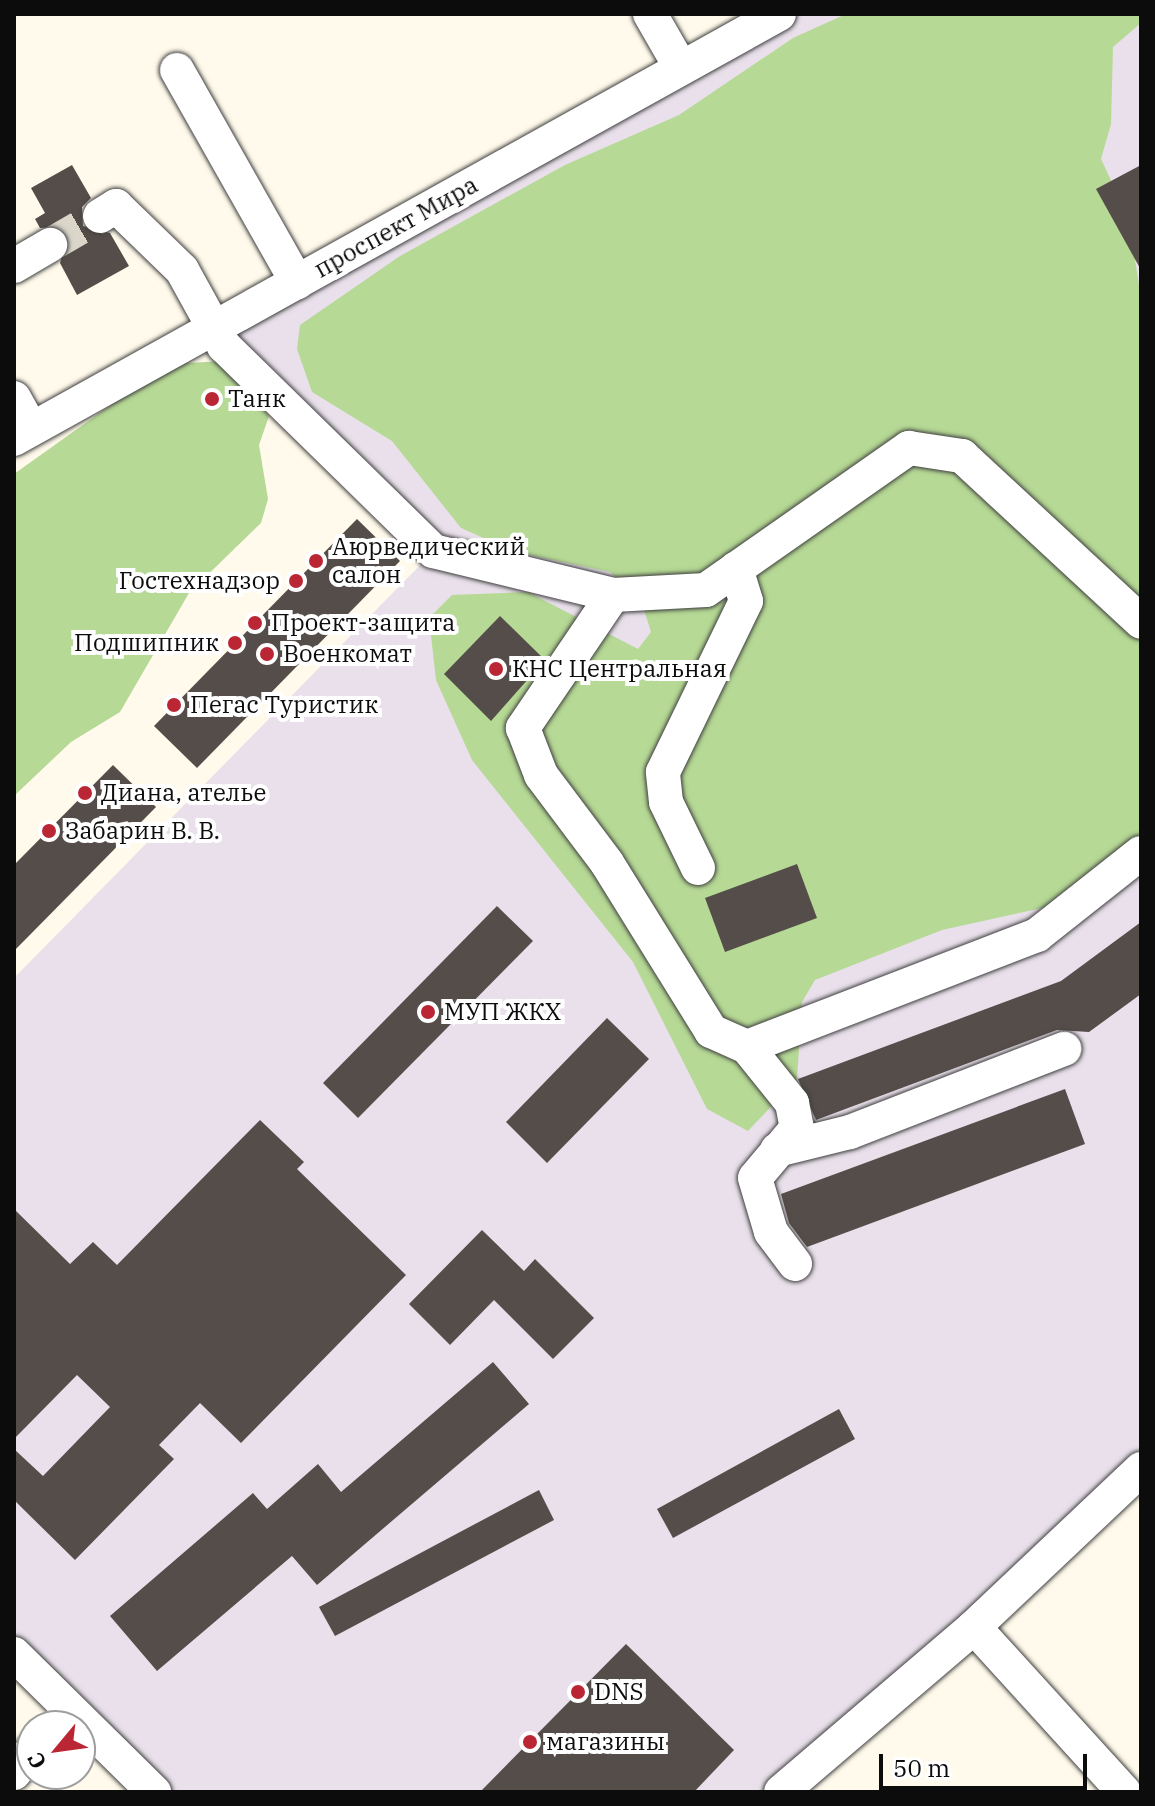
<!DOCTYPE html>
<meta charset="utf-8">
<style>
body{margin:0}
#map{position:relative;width:1155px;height:1806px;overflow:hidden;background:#fffaeb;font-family:"IBM Plex Serif",serif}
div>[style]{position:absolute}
.industrial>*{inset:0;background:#e9e0eb}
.forest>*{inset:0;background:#b6d995}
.building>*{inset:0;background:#554d49}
.minor-tunnel>*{height:34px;margin-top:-17px;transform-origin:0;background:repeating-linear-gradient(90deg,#dbd6ca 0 34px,transparent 0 51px)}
.roads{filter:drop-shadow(0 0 2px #3f3f3f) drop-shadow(0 0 2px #3f3f3f)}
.minor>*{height:34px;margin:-17px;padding:0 17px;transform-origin:17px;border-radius:17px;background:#fff}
.dots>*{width:22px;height:22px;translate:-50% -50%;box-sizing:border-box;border:4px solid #fff;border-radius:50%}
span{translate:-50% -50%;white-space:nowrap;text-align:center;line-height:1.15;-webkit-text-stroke:8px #fff;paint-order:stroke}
.street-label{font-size:24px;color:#0c0c0c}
.poi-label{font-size:24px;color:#0c0c0c}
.left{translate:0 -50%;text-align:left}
.right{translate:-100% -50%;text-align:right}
.frame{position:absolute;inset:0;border:16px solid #0c0c0c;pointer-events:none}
.north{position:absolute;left:16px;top:1710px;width:80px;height:80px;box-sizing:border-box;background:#fff;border:2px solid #9e9e9e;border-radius:50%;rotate:241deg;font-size:22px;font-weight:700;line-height:32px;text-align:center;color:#0c0c0c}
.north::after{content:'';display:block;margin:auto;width:28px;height:36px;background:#ba2633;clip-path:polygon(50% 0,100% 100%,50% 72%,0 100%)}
.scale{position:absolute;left:879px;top:1754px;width:208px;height:36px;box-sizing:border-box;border:4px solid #0c0c0c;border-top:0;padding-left:10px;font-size:24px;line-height:28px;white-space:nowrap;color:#0c0c0c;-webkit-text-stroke:6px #fff;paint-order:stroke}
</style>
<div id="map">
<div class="industrial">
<div style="clip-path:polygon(779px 14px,1141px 14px,1141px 1469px,781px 1792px,154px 1792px,14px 1654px,14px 978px,433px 552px,214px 328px)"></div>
</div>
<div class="forest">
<div style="clip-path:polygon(846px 14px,1141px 14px,1141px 23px,1113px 47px,1111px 124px,1101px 159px,1128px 217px,1141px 297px,1141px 870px,1105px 894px,942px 930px,815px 980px,802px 1002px,797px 1079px,748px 1131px,707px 1109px,633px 962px,472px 760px,436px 680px,429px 618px,452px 595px,528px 592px,638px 649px,651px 632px,641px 600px,610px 572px,515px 552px,461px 528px,392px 441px,312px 392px,297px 349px,300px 325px,400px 256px,565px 165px,679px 115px,793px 38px)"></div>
<div style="clip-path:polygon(226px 361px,269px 416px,259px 445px,268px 499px,261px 523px,189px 593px,120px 712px,71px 742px,14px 796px,14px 474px,143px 382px,186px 363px)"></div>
</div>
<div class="building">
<div style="clip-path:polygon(72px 165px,91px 198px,82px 207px,83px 226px,110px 233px,129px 266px,77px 295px,60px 263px,68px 236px,59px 227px,40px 228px,35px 219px,45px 213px,31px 188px)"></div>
<div style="clip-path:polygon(1141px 165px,1141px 270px,1096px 189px)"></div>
<div style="clip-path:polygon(357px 519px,400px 561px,197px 768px,154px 726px)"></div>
<div style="clip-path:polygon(500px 616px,545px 660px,491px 721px,444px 674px)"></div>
<div style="clip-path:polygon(113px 765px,156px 807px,14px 951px,14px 865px)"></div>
<div style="clip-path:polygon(797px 864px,817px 918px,725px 952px,705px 898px)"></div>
<div style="clip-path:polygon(497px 906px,533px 941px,358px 1118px,323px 1083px)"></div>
<div style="clip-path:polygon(1141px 922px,1141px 994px,1089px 1032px,1057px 1030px,816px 1120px,798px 1079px,1061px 981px)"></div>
<div style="clip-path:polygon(607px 1018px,649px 1059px,547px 1163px,506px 1122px)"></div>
<div style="clip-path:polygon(1065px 1089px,1085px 1144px,807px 1247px,789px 1223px,781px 1194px)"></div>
<div style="clip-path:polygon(260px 1120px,304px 1162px,297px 1169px,406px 1275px,241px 1443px,200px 1403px,159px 1445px,174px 1459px,75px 1560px,14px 1500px,14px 1449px,43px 1476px,110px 1407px,77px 1375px,14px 1439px,14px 1209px,70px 1264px,93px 1242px,117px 1265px)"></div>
<div style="clip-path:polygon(482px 1230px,524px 1271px,535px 1259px,594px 1318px,553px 1359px,494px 1300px,450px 1345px,409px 1304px)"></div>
<div style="clip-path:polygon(493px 1362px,529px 1404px,317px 1585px,292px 1556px,157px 1671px,110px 1616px,253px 1493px,267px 1509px,318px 1464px,341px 1492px)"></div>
<div style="clip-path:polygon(839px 1409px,855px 1439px,673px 1538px,657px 1509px)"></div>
<div style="clip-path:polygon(539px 1490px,554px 1520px,335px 1636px,319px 1607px)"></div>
<div style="clip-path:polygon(626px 1644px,734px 1750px,694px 1792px,480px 1792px)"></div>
</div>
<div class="minor-tunnel">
<div style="left:50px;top:245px;width:58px;rotate:-30.1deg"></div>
</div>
<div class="roads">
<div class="minor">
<div style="left:650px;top:14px;width:62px;rotate:60.1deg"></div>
<div style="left:177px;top:70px;width:244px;rotate:60.5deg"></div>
<div style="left:100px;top:216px;width:19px;rotate:-32deg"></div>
<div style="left:116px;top:206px;width:92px;rotate:44.1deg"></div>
<div style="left:182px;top:270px;width:87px;rotate:61.1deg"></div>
<div style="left:224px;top:346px;width:293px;rotate:44.4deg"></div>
<div style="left:433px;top:551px;width:185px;rotate:13.7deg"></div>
<div style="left:613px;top:595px;width:93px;rotate:-3.1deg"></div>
<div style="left:706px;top:590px;width:248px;rotate:-35deg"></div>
<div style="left:909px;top:448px;width:54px;rotate:8.6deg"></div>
<div style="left:962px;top:456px;width:244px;rotate:42.8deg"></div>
<div style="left:14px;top:266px;width:42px;rotate:-30.3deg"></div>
<div style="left:14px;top:398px;width:35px;rotate:61deg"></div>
<div style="left:14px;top:439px;width:875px;rotate:-29.05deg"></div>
<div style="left:613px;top:595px;width:161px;rotate:124.1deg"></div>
<div style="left:523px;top:728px;width:50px;rotate:69deg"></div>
<div style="left:541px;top:775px;width:110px;rotate:53.1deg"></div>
<div style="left:607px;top:863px;width:198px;rotate:58.2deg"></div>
<div style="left:711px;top:1031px;width:39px;rotate:24deg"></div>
<div style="left:747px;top:1047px;width:311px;rotate:-21.1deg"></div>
<div style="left:1037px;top:935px;width:132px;rotate:-38.3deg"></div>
<div style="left:698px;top:868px;width:73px;rotate:-115.9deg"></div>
<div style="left:666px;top:802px;width:30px;rotate:-96deg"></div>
<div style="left:663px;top:772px;width:190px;rotate:-64.1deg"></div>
<div style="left:746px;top:601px;width:34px;rotate:-107deg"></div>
<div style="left:747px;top:1047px;width:72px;rotate:51.2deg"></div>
<div style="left:792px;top:1103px;width:25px;rotate:79deg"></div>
<div style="left:797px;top:1128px;width:65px;rotate:130deg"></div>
<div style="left:755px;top:1178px;width:56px;rotate:73.5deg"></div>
<div style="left:771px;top:1232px;width:40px;rotate:53deg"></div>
<div style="left:777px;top:1150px;width:75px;rotate:-13.9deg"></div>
<div style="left:850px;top:1132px;width:230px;rotate:-21.2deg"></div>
<div style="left:974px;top:1627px;width:223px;rotate:47.7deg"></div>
<div style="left:14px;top:1654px;width:197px;rotate:44.6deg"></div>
<div style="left:14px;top:1773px;width:28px;rotate:-51deg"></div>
<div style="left:781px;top:1792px;width:254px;rotate:-40.5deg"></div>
<div style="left:974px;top:1627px;width:230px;rotate:-43.4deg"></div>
</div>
</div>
<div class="dots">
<div style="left:212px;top:399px;background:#ba2633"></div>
<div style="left:316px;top:561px;background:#ba2633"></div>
<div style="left:296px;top:581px;background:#ba2633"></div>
<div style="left:255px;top:623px;background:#ba2633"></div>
<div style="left:235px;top:643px;background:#ba2633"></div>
<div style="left:267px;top:654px;background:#ba2633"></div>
<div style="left:496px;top:669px;background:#ba2633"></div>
<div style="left:174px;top:705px;background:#ba2633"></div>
<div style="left:85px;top:793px;background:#ba2633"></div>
<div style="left:49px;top:831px;background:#ba2633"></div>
<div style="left:428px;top:1012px;background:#ba2633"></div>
<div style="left:578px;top:1692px;background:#ba2633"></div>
<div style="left:530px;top:1742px;background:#ba2633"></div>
</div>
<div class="street-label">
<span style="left:396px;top:227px;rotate:-29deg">проспект Мира</span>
</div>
<div class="poi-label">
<span class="left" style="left:228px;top:399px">Танк</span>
<span class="left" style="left:332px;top:561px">Аюрведический<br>салон</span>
<span class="right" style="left:280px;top:581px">Гостехнадзор</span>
<span class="left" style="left:271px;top:623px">Проект-защита</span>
<span class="right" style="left:219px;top:643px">Подшипник</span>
<span class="left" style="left:283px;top:654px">Военкомат</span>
<span class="left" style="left:512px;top:669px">КНС Центральная</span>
<span class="left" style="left:190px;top:705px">Пегас Туристик</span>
<span class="left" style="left:101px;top:793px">Диана, ателье</span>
<span class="left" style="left:65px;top:831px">Забарин В. В.</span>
<span class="left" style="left:444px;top:1012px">МУП ЖКХ</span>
<span class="left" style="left:594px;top:1692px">DNS</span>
<span class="left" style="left:546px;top:1742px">магазины</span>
</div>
<div class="frame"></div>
<div class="north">С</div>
<div class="scale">50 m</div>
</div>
